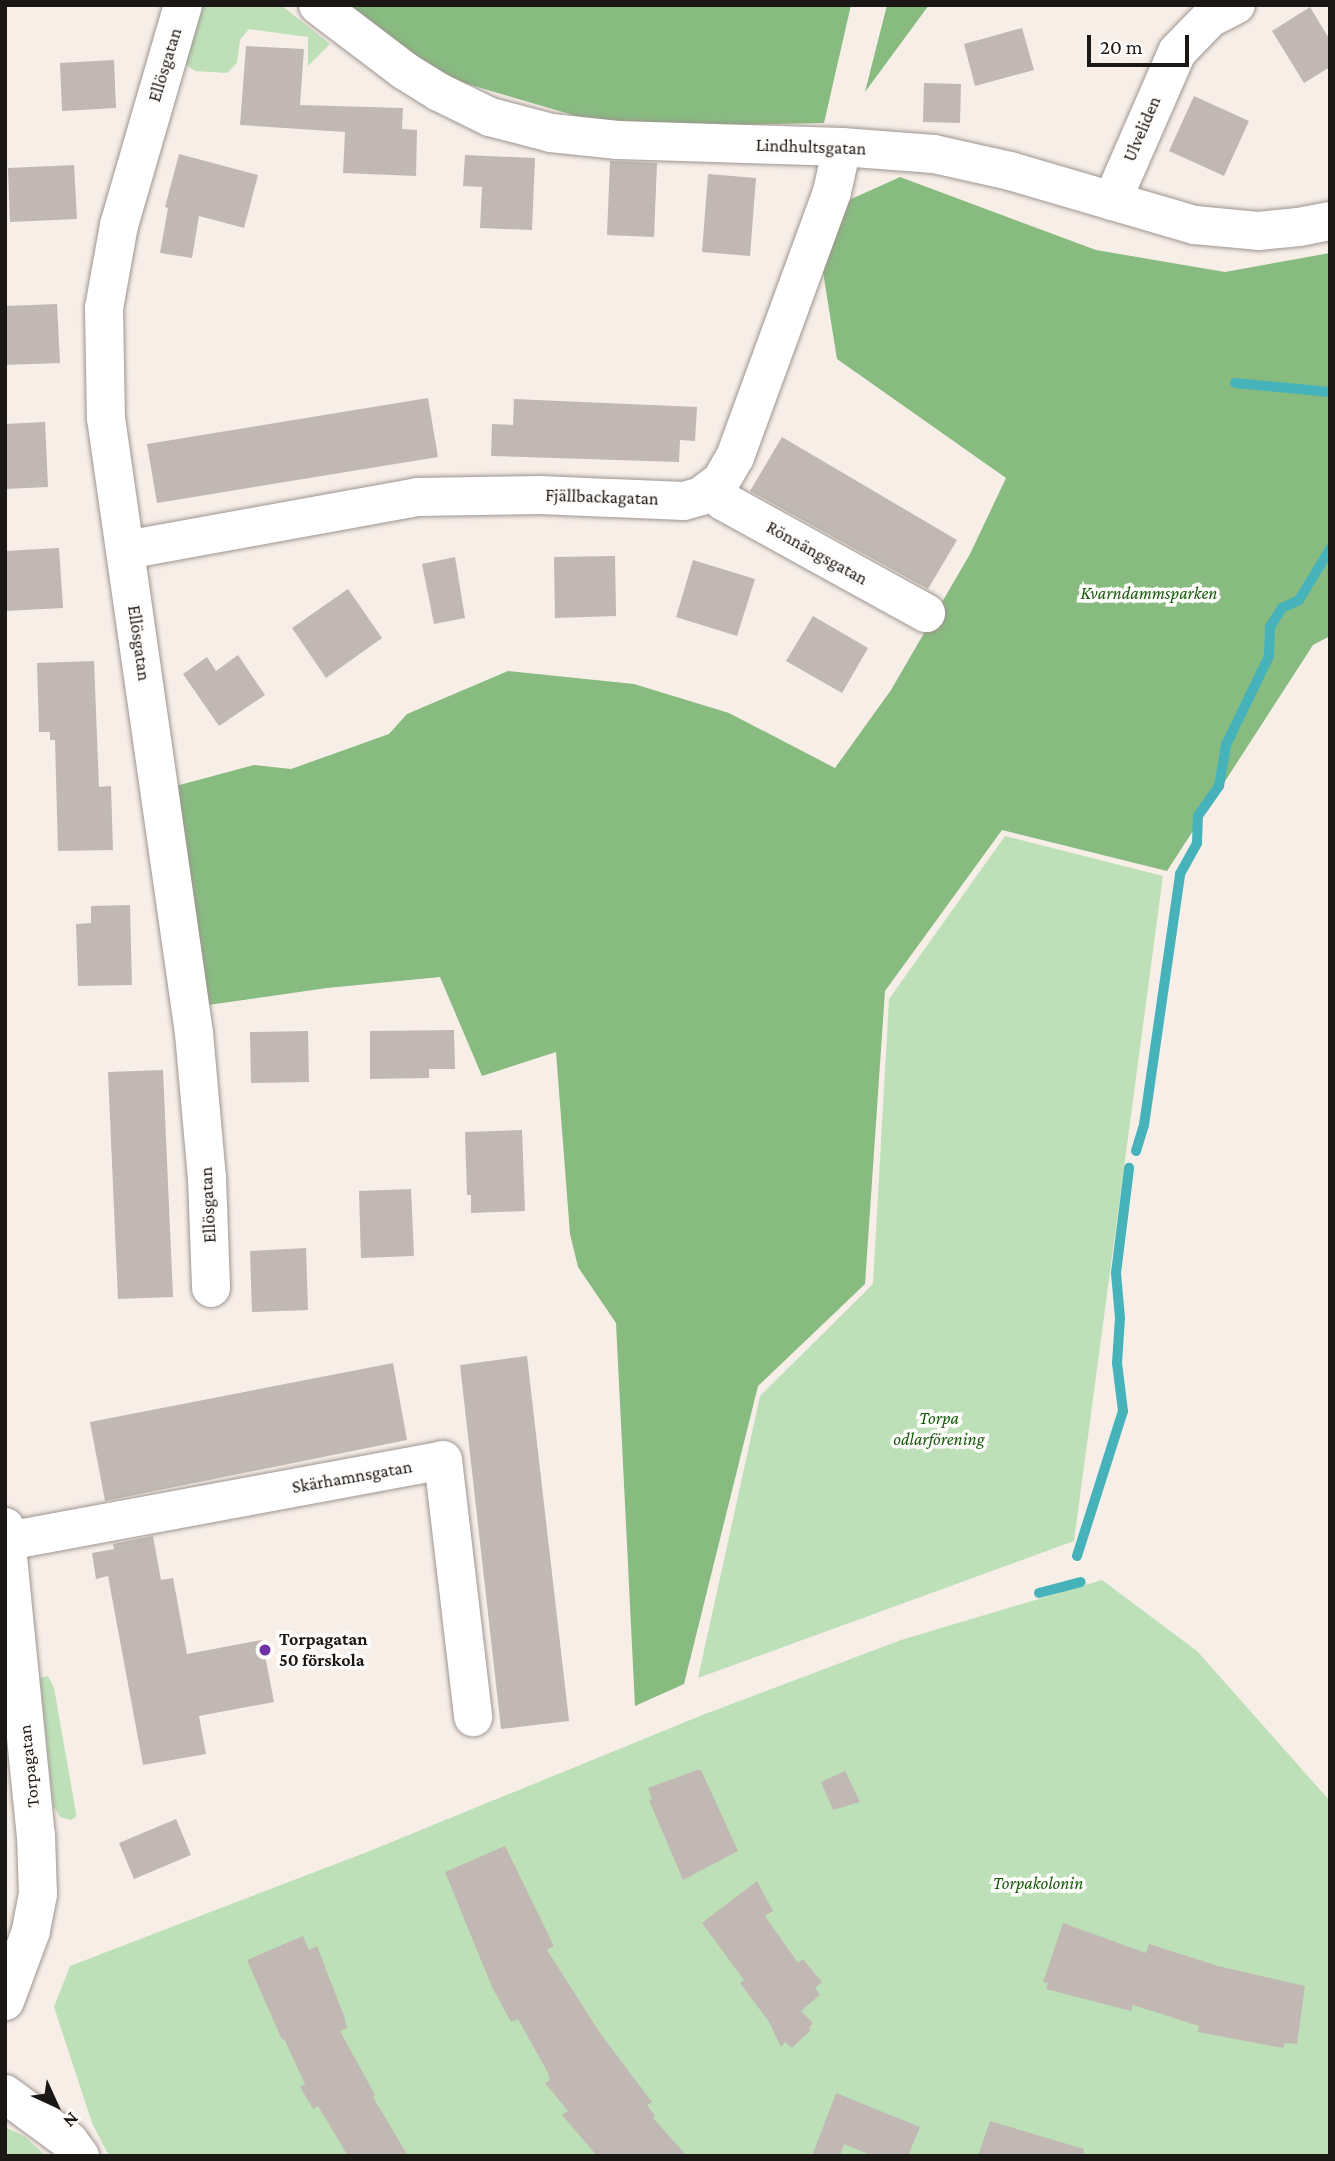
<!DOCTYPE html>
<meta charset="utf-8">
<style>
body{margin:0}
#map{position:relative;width:1335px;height:2161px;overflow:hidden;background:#f7eee8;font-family:"Crimson Pro",serif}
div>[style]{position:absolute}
.green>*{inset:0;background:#bee0b8}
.forest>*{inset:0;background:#88bb80}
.stream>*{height:10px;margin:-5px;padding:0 5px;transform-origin:5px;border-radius:5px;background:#46b3bb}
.building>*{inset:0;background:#c1b8b3}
.roads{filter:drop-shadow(0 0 2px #9e9590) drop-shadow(0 0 2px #9e9590)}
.minor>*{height:38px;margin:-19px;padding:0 19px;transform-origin:19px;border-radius:19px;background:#fff}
.dots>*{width:19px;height:19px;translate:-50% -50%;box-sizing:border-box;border:4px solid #fefdfb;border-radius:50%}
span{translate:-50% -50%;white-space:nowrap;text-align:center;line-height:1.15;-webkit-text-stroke:7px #fefdfb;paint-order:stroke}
.street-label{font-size:18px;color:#1a1715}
.park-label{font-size:18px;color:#165b0b;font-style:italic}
.poi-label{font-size:18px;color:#1a1715;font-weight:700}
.left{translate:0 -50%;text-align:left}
.frame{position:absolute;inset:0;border:7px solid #1a1715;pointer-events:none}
.north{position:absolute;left:21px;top:2070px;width:70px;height:70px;-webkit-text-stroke:5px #fefdfb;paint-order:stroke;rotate:135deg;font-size:19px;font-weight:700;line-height:28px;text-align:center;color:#1a1715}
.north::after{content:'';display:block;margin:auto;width:24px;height:32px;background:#1a1715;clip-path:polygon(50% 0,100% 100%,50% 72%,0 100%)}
.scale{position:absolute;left:1087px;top:35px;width:102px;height:32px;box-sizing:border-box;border:4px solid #1a1715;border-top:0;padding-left:9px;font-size:21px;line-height:24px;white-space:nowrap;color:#1a1715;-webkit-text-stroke:5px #fefdfb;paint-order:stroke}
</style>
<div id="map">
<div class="green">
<div style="clip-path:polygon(196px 5px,281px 5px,330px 44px,308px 66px,308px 37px,249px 29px,240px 40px,237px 63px,227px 73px,195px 71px,183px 62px)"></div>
<div style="clip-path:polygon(1005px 836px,1163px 876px,1074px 1541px,698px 1678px,760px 1396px,873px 1284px,889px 999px)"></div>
<div style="clip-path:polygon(1102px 1580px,1197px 1651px,1330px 1801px,1330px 2156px,109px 2156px,92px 2123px,54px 2007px,70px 1966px,367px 1852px,700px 1716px,901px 1640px)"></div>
<div style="clip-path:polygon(48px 1676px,54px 1688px,76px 1813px,76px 1817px,71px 1820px,60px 1817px,53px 1805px,40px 1678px)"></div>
<div style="clip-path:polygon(5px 2127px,24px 2136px,46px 2156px,5px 2156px)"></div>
</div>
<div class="forest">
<div style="clip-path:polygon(352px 5px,851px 5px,824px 123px,614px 127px,447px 78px,352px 10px)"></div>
<div style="clip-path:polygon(887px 5px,929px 5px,865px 92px)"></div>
<div style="clip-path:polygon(900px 177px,1096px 250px,1225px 272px,1330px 253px,1330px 636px,1313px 645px,1167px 871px,1002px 830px,885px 991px,865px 1284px,758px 1386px,684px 1684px,635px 1706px,616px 1323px,578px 1267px,570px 1234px,556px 1052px,482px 1076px,440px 977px,327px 988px,201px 1006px,172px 787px,254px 765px,291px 769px,389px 734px,407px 714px,508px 671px,634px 684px,729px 713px,835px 768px,891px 690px,970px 554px,1006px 478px,837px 359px,823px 272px,849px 200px)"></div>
</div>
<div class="stream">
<div style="left:1235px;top:383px;width:95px;rotate:5.4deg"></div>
<div style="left:1136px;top:1151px;width:27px;rotate:-73deg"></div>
<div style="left:1144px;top:1125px;width:254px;rotate:-81.8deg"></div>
<div style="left:1180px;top:874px;width:35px;rotate:-61deg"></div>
<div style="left:1197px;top:843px;width:27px;rotate:-88deg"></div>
<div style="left:1198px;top:816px;width:37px;rotate:-55deg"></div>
<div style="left:1219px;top:786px;width:42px;rotate:-80.3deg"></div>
<div style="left:1226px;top:745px;width:99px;rotate:-64.2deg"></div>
<div style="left:1269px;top:656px;width:29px;rotate:-88deg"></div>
<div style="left:1270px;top:627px;width:22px;rotate:-58deg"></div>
<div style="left:1282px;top:608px;width:19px;rotate:-25deg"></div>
<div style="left:1299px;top:600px;width:60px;rotate:-58.7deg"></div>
<div style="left:1077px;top:1556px;width:152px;rotate:-72.4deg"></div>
<div style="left:1123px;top:1411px;width:48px;rotate:-97.1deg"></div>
<div style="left:1117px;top:1363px;width:45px;rotate:-86.2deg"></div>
<div style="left:1120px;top:1318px;width:45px;rotate:-95.1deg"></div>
<div style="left:1116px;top:1273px;width:106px;rotate:-82.9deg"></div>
<div style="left:1039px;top:1593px;width:43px;rotate:-14.7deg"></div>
</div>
<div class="building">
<div style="clip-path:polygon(1310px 7px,1330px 40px,1330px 67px,1304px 83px,1272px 31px)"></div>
<div style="clip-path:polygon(1022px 28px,1034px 70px,975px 86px,964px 44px)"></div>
<div style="clip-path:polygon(246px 46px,304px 49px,300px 105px,403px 108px,402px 129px,417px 130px,416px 176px,343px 173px,345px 132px,240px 125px)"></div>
<div style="clip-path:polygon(114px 60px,116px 108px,62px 111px,60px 63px)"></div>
<div style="clip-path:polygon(924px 83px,961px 84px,960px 123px,923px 122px)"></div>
<div style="clip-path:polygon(1194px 96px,1249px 121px,1224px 176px,1169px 151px)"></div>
<div style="clip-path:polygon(179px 154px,258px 175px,244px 228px,199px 216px,192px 258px,160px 253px,168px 208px,165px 207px)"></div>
<div style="clip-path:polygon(465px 155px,535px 158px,532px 230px,480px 228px,482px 187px,463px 186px)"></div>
<div style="clip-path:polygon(610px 161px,657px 163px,654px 237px,607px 235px)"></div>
<div style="clip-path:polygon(74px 165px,77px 219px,10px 222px,8px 168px)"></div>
<div style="clip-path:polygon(708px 174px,756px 178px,750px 256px,702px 252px)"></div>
<div style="clip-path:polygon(57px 304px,60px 363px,5px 365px,5px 306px)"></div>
<div style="clip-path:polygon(428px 398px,438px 457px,157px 503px,147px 444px)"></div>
<div style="clip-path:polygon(514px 399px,697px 407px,695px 441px,680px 440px,679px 462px,491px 456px,492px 424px,513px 425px)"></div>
<div style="clip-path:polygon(45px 422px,48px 487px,5px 489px,5px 424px)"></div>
<div style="clip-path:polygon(782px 437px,957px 540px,928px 589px,750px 491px)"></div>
<div style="clip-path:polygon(59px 548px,63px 608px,5px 611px,5px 551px)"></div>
<div style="clip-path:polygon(615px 556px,616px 616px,555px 618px,554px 557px)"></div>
<div style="clip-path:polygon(455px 557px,465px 618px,434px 624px,422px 564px)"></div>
<div style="clip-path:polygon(693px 560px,755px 579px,737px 636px,676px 617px)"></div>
<div style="clip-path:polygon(348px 589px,382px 638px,326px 678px,292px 628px)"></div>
<div style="clip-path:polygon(813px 616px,868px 648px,842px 693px,786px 661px)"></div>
<div style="clip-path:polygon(238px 655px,265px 695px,219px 726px,183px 674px,207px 657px,216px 671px)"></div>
<div style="clip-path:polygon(94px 661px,99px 787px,111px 786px,113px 850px,58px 851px,55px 740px,50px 740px,50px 732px,39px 732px,37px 663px)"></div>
<div style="clip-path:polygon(130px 905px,132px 985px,78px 986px,76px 924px,91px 923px,91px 906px)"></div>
<div style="clip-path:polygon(454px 1030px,455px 1069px,429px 1069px,429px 1078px,370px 1079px,370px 1031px)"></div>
<div style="clip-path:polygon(308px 1031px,309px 1082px,251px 1083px,250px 1032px)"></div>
<div style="clip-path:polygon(163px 1070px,173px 1297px,118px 1299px,108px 1072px)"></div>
<div style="clip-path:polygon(522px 1130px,525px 1211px,471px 1213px,471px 1195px,467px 1195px,465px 1132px)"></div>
<div style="clip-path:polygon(411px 1189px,414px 1256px,361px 1258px,359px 1191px)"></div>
<div style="clip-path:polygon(306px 1248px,308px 1310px,252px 1312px,250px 1251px)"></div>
<div style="clip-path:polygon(527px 1356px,569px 1721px,501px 1729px,460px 1365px)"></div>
<div style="clip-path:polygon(393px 1363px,407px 1440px,105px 1501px,90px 1422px)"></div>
<div style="clip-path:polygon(153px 1536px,161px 1580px,173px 1578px,187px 1654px,262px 1640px,274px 1702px,199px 1716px,206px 1754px,143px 1765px,108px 1576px,96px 1579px,92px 1553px,114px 1549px,113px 1544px)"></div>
<div style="clip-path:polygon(697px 1770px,701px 1770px,738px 1851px,683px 1880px,649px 1800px,652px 1799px,648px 1788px)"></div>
<div style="clip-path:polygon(845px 1771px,860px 1802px,833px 1810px,821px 1782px)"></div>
<div style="clip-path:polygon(176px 1819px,191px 1855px,134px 1879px,119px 1843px)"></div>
<div style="clip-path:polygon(505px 1846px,554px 1946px,547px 1950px,600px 2033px,652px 2102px,647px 2105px,655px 2116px,653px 2118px,687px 2156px,597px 2156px,562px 2115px,568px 2111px,545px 2083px,550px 2080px,548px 2073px,518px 2019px,511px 2022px,492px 1987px,445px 1872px)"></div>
<div style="clip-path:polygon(757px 1881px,773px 1911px,765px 1916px,798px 1963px,803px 1959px,822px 1982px,815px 1988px,820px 1995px,801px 2011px,813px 2023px,809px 2028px,811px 2030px,792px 2048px,785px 2042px,781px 2047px,769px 2022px,740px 1983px,744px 1980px,702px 1923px)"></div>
<div style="clip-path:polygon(1063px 1923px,1146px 1953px,1149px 1944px,1218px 1966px,1305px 1986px,1297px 2044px,1285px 2043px,1283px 2048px,1198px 2032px,1199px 2026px,1133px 2005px,1131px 2011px,1046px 1989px,1048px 1983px,1043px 1982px)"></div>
<div style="clip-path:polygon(303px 1936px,309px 1950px,317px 1946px,344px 2016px,347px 2028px,340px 2031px,375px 2095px,373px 2097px,408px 2156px,348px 2156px,318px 2106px,313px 2109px,300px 2087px,305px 2084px,284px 2039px,282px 2040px,247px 1960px)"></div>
<div style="clip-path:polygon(836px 2093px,920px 2127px,908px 2156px,873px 2156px,844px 2144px,840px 2156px,812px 2156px)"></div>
<div style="clip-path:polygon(990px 2121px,1084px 2149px,1083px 2156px,978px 2156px)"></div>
</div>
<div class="roads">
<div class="minor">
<div style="left:183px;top:5px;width:229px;rotate:106.2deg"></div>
<div style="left:119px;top:225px;width:84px;rotate:100.2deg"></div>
<div style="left:104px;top:308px;width:110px;rotate:89deg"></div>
<div style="left:106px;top:418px;width:621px;rotate:81.86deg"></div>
<div style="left:194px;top:1033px;width:146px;rotate:84.9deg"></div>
<div style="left:207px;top:1178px;width:110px;rotate:87.9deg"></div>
<div style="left:318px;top:5px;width:109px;rotate:37.2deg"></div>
<div style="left:405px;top:71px;width:40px;rotate:32deg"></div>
<div style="left:439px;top:92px;width:57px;rotate:26.1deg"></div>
<div style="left:490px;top:117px;width:63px;rotate:14.7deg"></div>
<div style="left:551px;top:133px;width:67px;rotate:6deg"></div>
<div style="left:618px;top:140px;width:224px;rotate:1.8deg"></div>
<div style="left:842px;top:147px;width:92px;rotate:4.4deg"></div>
<div style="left:934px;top:154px;width:78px;rotate:12.6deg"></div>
<div style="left:1010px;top:171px;width:193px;rotate:16.3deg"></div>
<div style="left:1195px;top:225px;width:63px;rotate:5.4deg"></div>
<div style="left:1258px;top:231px;width:41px;rotate:-5.6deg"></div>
<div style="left:1299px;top:227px;width:32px;rotate:-11deg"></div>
<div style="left:1112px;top:201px;width:163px;rotate:-66.4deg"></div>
<div style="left:1177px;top:52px;width:47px;rotate:-45.9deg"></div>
<div style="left:1210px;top:18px;width:29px;rotate:-27deg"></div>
<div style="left:712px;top:490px;width:16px;rotate:45deg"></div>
<div style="left:723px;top:501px;width:232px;rotate:28.9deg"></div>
<div style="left:126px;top:550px;width:296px;rotate:-10.3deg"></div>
<div style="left:417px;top:497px;width:123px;rotate:-0.9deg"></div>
<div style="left:540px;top:495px;width:144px;rotate:2.4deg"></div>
<div style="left:684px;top:501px;width:18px;rotate:-16deg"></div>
<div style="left:701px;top:496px;width:25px;rotate:-37deg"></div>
<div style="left:721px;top:481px;width:28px;rotate:-60deg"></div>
<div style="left:735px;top:457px;width:282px;rotate:-69.9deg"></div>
<div style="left:832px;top:192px;width:46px;rotate:-77.5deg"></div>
<div style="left:5px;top:1527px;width:310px;rotate:84.3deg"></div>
<div style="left:36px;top:1835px;width:59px;rotate:88.1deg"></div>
<div style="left:38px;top:1894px;width:38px;rotate:101deg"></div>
<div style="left:31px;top:1931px;width:75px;rotate:110.4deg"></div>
<div style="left:7px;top:1541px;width:443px;rotate:-10.5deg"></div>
<div style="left:443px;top:1460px;width:259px;rotate:83.3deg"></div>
<div style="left:5px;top:2094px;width:79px;rotate:36.3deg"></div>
<div style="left:69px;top:2141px;width:19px;rotate:54deg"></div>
</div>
</div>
<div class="dots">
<div style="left:265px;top:1650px;background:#7131a6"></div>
</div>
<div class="street-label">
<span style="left:165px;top:65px;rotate:-73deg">Ellösgatan</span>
<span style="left:1142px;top:129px;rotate:-67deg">Ulveliden</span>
<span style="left:811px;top:147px;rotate:2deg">Lindhultsgatan</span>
<span style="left:602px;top:497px;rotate:2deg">Fjällbackagatan</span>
<span style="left:817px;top:553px;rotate:29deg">Rönnängsgatan</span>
<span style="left:139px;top:643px;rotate:82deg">Ellösgatan</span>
<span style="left:208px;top:1205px;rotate:-93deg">Ellösgatan</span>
<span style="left:352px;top:1477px;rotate:-10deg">Skärhamnsgatan</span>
<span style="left:29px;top:1766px;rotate:-96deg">Torpagatan</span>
</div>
<div class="park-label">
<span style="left:1149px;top:593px">Kvarndammsparken</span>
<span style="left:939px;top:1429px">Torpa<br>odlarförening</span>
<span style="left:1038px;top:1883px">Torpakolonin</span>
</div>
<div class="poi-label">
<span class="left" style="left:279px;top:1650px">Torpagatan<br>50 förskola</span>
</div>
<div class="frame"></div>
<div class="north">N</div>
<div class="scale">20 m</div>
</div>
